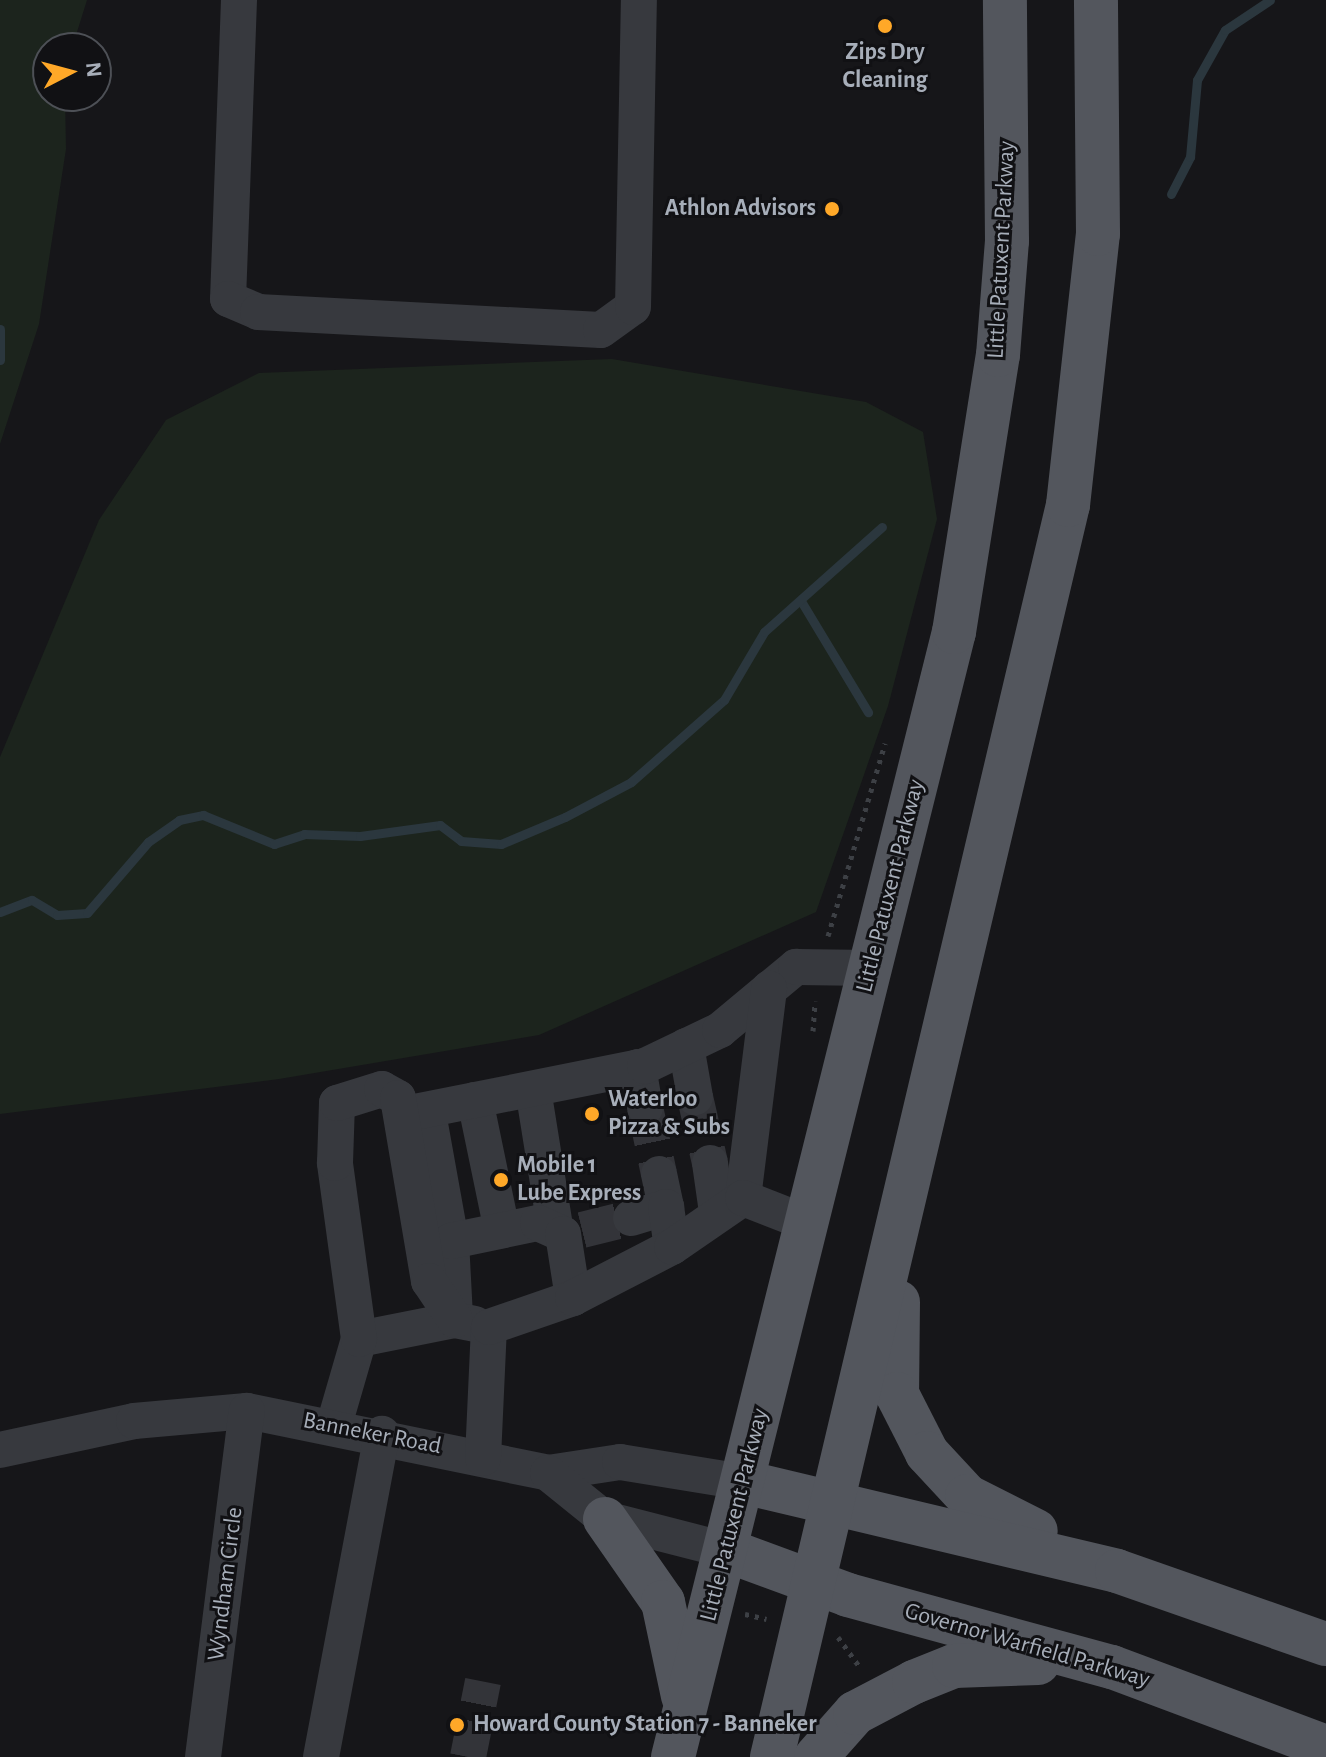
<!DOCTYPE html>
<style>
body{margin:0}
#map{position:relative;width:1326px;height:1757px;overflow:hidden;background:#161619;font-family:"Alegreya Sans",sans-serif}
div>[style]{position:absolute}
.green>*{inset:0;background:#1c241d}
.stream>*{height:9px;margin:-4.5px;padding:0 4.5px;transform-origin:4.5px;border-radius:4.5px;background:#2b373e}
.minor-tunnel>*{height:36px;margin-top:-18px;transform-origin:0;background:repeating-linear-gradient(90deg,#333439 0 36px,transparent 0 54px)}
.path>*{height:5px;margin-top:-2.5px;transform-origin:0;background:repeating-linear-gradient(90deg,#3d4045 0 4px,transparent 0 10px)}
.minor>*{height:36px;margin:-18px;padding:0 18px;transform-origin:18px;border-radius:18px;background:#37393e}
.major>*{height:44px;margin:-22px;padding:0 22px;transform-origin:22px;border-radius:22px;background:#53565d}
.dots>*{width:22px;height:22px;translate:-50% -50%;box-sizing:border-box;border:4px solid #111114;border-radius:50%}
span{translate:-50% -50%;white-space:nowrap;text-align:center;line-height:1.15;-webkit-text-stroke:6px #111114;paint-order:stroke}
.poi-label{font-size:24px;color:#a7aeb9;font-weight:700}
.right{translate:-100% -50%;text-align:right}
.left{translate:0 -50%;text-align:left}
.street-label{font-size:24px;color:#a7aeb9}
.north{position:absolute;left:32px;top:32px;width:80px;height:80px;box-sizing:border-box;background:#111114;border:2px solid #4d5056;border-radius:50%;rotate:84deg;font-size:22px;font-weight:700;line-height:32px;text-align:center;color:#a7aeb9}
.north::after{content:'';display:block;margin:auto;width:28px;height:36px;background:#ffa828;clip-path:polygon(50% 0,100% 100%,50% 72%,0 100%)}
</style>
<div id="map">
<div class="green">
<div style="clip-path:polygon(0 0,87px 0,72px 48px,48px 48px,48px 96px,65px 96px,66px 149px,39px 324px,0 444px)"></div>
<div style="clip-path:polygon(612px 359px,866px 402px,923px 432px,937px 519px,888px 706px,816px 912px,539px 1035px,279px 1079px,0 1114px,0 757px,99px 520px,166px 420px,259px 373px)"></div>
</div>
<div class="stream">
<div style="left:1171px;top:194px;width:42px;rotate:-62.8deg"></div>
<div style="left:1190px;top:157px;width:77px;rotate:-84.8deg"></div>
<div style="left:1197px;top:80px;width:57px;rotate:-60.8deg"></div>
<div style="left:1225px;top:30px;width:54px;rotate:-33.7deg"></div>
<div style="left:0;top:329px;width:31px;rotate:90deg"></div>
<div style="left:801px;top:601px;width:130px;rotate:58.9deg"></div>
<div style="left:0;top:912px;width:34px;rotate:-21deg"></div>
<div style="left:32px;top:900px;width:29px;rotate:31deg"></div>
<div style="left:57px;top:915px;width:30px;rotate:-4deg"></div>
<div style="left:87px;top:913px;width:94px;rotate:-49.3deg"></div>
<div style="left:148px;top:842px;width:38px;rotate:-35deg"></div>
<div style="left:179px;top:820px;width:25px;rotate:-12deg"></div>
<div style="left:203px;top:815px;width:77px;rotate:22.2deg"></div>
<div style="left:274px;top:844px;width:32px;rotate:-18deg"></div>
<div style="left:304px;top:834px;width:56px;rotate:2deg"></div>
<div style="left:360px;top:836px;width:81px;rotate:-7.8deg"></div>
<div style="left:440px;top:825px;width:26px;rotate:37deg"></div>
<div style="left:461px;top:841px;width:40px;rotate:4.3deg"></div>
<div style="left:501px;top:844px;width:69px;rotate:-22.9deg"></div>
<div style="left:565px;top:817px;width:75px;rotate:-27.9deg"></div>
<div style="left:631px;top:782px;width:124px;rotate:-41.4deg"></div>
<div style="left:724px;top:700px;width:79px;rotate:-59.5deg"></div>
<div style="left:764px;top:632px;width:158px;rotate:-41.7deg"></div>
</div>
<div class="minor-tunnel">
<div style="left:695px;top:1097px;width:68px;rotate:77.2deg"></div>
<div style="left:645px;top:1107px;width:68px;rotate:78.2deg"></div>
<div style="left:582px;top:1230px;width:50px;rotate:-13.8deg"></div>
<div style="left:468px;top:1757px;width:77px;rotate:-78.8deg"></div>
</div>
<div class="path">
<div style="left:828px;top:936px;width:201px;rotate:-73.5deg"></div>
<div style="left:813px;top:1031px;width:30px;rotate:-86deg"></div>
<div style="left:745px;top:1614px;width:22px;rotate:13deg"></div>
<div style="left:838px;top:1637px;width:37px;rotate:54deg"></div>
</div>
<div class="minor">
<div style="left:239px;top:0;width:299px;rotate:92.1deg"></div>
<div style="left:228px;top:299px;width:33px;rotate:23deg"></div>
<div style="left:258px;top:312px;width:343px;rotate:3deg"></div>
<div style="left:601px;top:330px;width:39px;rotate:-36deg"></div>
<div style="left:633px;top:307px;width:307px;rotate:-88.9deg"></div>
<div style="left:686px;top:1046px;width:52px;rotate:80deg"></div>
<div style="left:638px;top:1067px;width:41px;rotate:80.1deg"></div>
<div style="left:533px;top:1089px;width:139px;rotate:80.9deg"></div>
<div style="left:475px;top:1100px;width:133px;rotate:78.3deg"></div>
<div style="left:428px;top:1113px;width:130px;rotate:79.8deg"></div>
<div style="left:405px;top:1114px;width:245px;rotate:-11.3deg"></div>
<div style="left:645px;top:1066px;width:83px;rotate:-25.6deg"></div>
<div style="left:720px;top:1030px;width:99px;rotate:-39.7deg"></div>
<div style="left:796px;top:967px;width:75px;rotate:0.8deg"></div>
<div style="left:710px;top:1163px;width:49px;rotate:81.9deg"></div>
<div style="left:659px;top:1174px;width:34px;rotate:78deg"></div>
<div style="left:743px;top:1198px;width:211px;rotate:-82.9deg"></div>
<div style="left:631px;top:1218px;width:37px;rotate:-17deg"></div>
<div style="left:666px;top:1207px;width:40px;rotate:81.5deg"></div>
<div style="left:455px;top:1317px;width:76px;rotate:-93deg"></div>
<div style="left:451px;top:1241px;width:89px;rotate:-11.7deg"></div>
<div style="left:538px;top:1223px;width:27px;rotate:24deg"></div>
<div style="left:563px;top:1234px;width:65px;rotate:81.1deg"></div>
<div style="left:359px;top:1339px;width:98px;rotate:-11.2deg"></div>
<div style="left:455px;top:1320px;width:20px;rotate:11deg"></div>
<div style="left:334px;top:1425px;width:90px;rotate:-73.8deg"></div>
<div style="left:359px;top:1339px;width:178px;rotate:-97.8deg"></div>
<div style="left:335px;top:1163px;width:60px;rotate:-88.1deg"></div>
<div style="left:337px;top:1103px;width:47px;rotate:-17.3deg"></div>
<div style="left:382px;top:1089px;width:18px;rotate:29deg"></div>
<div style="left:398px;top:1098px;width:186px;rotate:80.4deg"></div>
<div style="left:429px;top:1281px;width:47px;rotate:56.3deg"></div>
<div style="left:0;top:1450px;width:137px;rotate:-12.2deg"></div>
<div style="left:134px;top:1421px;width:113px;rotate:-5.1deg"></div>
<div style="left:247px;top:1411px;width:307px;rotate:11.6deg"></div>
<div style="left:548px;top:1473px;width:73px;rotate:-8.7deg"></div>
<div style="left:620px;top:1462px;width:126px;rotate:9.2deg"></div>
<div style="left:483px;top:1458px;width:131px;rotate:-87.4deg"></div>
<div style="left:489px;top:1327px;width:89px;rotate:-19deg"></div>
<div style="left:573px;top:1298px;width:111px;rotate:-27.3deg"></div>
<div style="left:672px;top:1247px;width:86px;rotate:-34.6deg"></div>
<div style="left:743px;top:1198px;width:69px;rotate:21.3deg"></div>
<div style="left:548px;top:1473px;width:73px;rotate:38.9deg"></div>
<div style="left:605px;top:1519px;width:125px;rotate:14.4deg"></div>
<div style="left:203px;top:1757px;width:349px;rotate:-82.8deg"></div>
<div style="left:321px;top:1757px;width:329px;rotate:-79.3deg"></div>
</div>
<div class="major">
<div style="left:898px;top:1302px;width:92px;rotate:90.6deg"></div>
<div style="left:897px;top:1394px;width:66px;rotate:63deg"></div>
<div style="left:927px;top:1453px;width:59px;rotate:47.1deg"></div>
<div style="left:967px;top:1496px;width:77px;rotate:26.9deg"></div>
<div style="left:744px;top:1482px;width:383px;rotate:13.4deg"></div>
<div style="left:1117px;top:1571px;width:221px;rotate:19.3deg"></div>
<div style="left:605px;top:1519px;width:101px;rotate:55.1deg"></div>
<div style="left:663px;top:1602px;width:96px;rotate:78deg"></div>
<div style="left:726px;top:1550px;width:130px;rotate:20.2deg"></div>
<div style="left:848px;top:1595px;width:274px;rotate:15.3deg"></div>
<div style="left:1112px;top:1667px;width:228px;rotate:20.5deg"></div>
<div style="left:673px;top:1757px;width:1160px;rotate:-75.98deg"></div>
<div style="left:954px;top:632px;width:280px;rotate:-81deg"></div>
<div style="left:998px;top:355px;width:114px;rotate:-85.5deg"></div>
<div style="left:1007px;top:241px;width:241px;rotate:-90.5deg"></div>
<div style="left:772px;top:1757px;width:1287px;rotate:-76.7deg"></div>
<div style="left:1068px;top:505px;width:273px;rotate:-83.7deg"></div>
<div style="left:1098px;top:234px;width:234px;rotate:-90.5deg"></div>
<div style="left:816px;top:1757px;width:59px;rotate:-48.4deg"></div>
<div style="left:855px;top:1713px;width:67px;rotate:-27.7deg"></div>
<div style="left:914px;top:1682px;width:43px;rotate:-21.8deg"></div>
<div style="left:954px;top:1666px;width:84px;rotate:-2deg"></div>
</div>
<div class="dots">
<div style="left:885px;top:26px;background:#ffa828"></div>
<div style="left:832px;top:209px;background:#ffa828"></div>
<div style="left:592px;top:1114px;background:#ffa828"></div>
<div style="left:501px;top:1180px;background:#ffa828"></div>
<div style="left:457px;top:1725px;background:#ffa828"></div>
</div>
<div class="poi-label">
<span style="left:885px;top:67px">Zips Dry<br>Cleaning</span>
<span class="right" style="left:816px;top:209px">Athlon Advisors</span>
<span class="left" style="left:608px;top:1114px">Waterloo<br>Pizza &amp; Subs</span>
<span class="left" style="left:517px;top:1180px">Mobile 1<br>Lube Express</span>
<span class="left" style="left:473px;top:1725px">Howard County Station 7 - Banneker</span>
</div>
<div class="street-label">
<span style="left:1002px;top:250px;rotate:-87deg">Little Patuxent Parkway</span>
<span style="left:891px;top:886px;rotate:-76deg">Little Patuxent Parkway</span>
<span style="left:372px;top:1434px;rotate:11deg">Banneker Road</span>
<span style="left:735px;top:1515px;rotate:-76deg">Little Patuxent Parkway</span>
<span style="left:226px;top:1584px;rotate:-83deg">Wyndham Circle</span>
<span style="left:1027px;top:1646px;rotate:16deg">Governor Warfield Parkway</span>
</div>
<div class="north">N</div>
</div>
